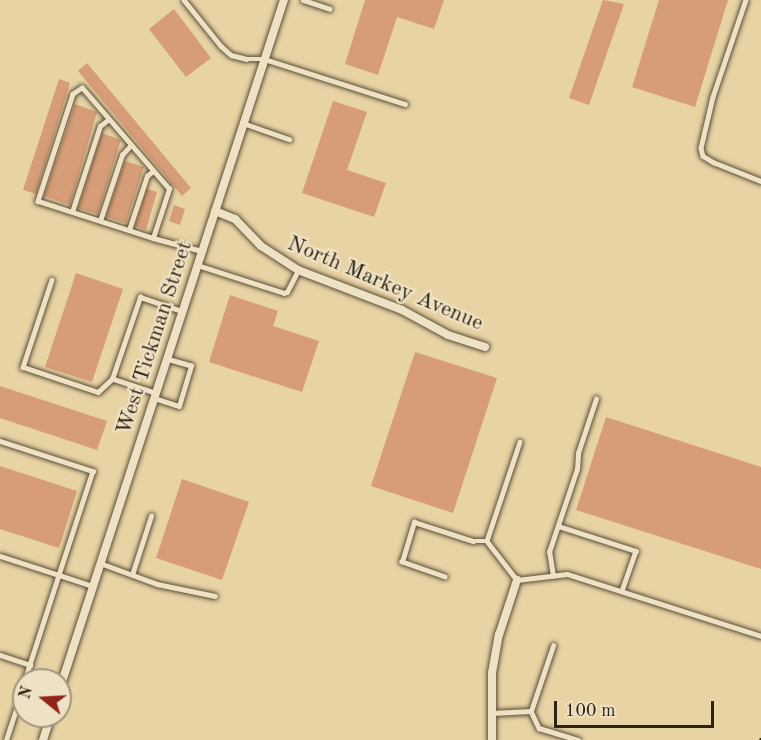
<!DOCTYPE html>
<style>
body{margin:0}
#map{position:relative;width:761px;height:740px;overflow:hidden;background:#e7d3a4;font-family:"Old Standard TT",serif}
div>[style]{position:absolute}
.building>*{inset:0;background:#d79d78}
.path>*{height:2px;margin-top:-1px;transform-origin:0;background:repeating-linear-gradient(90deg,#2e2316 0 4.5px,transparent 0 7.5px)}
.roads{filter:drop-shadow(0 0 2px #5c4f3a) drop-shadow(0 0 2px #5c4f3a)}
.service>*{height:4.5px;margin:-2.25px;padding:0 2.25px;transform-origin:2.25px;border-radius:2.25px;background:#efe2c4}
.minor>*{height:8px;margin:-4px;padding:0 4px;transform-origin:4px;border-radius:4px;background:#efe2c4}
span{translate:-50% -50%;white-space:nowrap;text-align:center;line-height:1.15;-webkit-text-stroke:4.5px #efe2c4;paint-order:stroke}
.street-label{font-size:22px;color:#2e2316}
.north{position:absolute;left:12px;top:668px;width:60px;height:60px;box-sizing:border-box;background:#efe2c4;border:2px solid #a2967e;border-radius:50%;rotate:288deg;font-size:16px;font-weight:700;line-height:24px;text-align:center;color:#2e2316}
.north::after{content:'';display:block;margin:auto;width:21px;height:27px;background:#8f2418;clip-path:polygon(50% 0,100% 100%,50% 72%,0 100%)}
.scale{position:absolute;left:554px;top:701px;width:160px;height:27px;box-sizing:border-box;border:3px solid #2e2316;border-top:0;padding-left:8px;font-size:18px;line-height:21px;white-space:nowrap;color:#2e2316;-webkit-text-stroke:4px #efe2c4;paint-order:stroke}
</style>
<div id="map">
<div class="building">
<div style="clip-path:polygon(365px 0,444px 0,434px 29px,397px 17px,378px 75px,345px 64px)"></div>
<div style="clip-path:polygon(603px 0,624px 4px,589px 105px,569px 98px)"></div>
<div style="clip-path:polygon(659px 0,728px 0,695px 107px,632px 87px)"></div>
<div style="clip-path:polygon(174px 9px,211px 58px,186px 77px,149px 29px)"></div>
<div style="clip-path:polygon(87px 63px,191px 188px,182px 196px,78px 71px)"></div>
<div style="clip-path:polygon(59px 79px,70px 83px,36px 194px,23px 190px)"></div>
<div style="clip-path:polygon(333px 101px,367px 112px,347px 170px,386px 183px,374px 217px,302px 193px)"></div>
<div style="clip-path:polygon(75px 104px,97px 112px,70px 205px,44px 196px)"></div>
<div style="clip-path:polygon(102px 133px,121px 140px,98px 214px,78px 208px)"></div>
<div style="clip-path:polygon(125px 161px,144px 167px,126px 223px,106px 217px)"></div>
<div style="clip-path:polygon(147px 189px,157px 192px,146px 230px,135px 226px)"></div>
<div style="clip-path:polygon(174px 205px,185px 209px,180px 225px,169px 221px)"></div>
<div style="clip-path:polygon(76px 273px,123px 289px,92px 382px,45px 367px)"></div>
<div style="clip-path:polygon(230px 295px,278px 311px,273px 326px,319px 341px,302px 392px,209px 362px)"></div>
<div style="clip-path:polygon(415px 352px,497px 378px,453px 513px,371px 486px)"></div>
<div style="clip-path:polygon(0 386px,107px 421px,97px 450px,0 418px)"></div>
<div style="clip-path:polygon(606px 417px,761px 467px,761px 569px,576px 510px)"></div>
<div style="clip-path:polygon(0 466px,77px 491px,59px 548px,0 529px)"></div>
<div style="clip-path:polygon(182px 479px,249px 502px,222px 580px,156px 558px)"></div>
</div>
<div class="path">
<div style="left:760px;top:740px;width:2px;rotate:-63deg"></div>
</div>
<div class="roads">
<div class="service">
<div style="left:184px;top:0;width:59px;rotate:51.2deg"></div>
<div style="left:221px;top:46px;width:13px;rotate:42deg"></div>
<div style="left:231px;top:55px;width:16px;rotate:14deg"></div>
<div style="left:247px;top:59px;width:17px"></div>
<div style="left:264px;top:59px;width:148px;rotate:17.7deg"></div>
<div style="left:303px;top:0;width:28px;rotate:18deg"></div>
<div style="left:746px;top:0;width:102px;rotate:108.8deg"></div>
<div style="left:713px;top:97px;width:52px;rotate:103.2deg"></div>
<div style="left:701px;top:148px;width:8px;rotate:76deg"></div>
<div style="left:703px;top:156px;width:12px;rotate:31deg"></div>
<div style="left:713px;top:162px;width:52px;rotate:21.6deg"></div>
<div style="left:243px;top:123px;width:49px;rotate:19.2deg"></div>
<div style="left:72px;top:212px;width:90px;rotate:-72deg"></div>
<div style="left:100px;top:126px;width:11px;rotate:-38deg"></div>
<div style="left:100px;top:221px;width:70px;rotate:-71.6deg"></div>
<div style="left:122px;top:155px;width:13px;rotate:-48deg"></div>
<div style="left:129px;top:230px;width:57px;rotate:-71.6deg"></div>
<div style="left:147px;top:176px;width:8px;rotate:-40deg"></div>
<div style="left:153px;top:238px;width:52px;rotate:-71.9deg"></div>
<div style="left:169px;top:189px;width:133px;rotate:-130.7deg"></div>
<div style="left:82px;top:88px;width:11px;rotate:146deg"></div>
<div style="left:73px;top:94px;width:113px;rotate:108.1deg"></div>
<div style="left:38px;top:201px;width:121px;rotate:17.8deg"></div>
<div style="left:153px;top:238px;width:51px;rotate:14.9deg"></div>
<div style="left:197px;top:265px;width:91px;rotate:17.8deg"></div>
<div style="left:284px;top:293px;width:3px;rotate:-18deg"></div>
<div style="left:287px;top:292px;width:25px;rotate:-63deg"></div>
<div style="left:52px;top:280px;width:92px;rotate:108.4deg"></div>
<div style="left:23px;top:367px;width:79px;rotate:18.4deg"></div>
<div style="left:98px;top:392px;width:19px;rotate:-43deg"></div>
<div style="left:155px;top:393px;width:45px;rotate:-162deg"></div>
<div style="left:112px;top:379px;width:87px;rotate:-71.1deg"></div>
<div style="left:140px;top:297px;width:44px;rotate:18.4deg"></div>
<div style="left:154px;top:398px;width:26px;rotate:18deg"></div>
<div style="left:179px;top:406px;width:42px;rotate:-73.3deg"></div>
<div style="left:191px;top:366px;width:25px;rotate:-164deg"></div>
<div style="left:0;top:441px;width:98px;rotate:17.9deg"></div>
<div style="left:93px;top:471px;width:109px;rotate:108.1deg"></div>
<div style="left:59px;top:575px;width:36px;rotate:18deg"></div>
<div style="left:520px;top:442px;width:104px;rotate:108.4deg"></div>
<div style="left:487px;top:541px;width:49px;rotate:52.4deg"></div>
<div style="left:517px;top:580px;width:50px;rotate:-6.8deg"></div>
<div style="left:567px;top:574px;width:204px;rotate:17.7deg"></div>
<div style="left:558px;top:526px;width:82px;rotate:17.8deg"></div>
<div style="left:636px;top:551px;width:42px;rotate:109.3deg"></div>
<div style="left:0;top:556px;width:62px;rotate:17.9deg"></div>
<div style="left:59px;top:575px;width:95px;rotate:107.9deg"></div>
<div style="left:100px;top:563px;width:61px;rotate:20.2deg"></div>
<div style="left:157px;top:584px;width:59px;rotate:11.7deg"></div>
<div style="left:132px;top:575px;width:62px;rotate:-72.1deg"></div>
<div style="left:553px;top:576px;width:24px;rotate:-99deg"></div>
<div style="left:549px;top:552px;width:88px;rotate:-71.4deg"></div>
<div style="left:577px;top:469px;width:16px;rotate:-86deg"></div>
<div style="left:578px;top:453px;width:57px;rotate:-71.6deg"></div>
<div style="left:445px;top:577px;width:46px;rotate:-160.8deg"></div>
<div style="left:402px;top:562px;width:42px;rotate:-73.3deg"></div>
<div style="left:414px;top:522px;width:62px;rotate:17.9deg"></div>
<div style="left:473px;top:541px;width:14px"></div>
<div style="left:0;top:655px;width:32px;rotate:18deg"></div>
<div style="left:30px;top:665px;width:16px;rotate:108deg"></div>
<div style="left:531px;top:711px;width:69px;rotate:-71.3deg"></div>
<div style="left:491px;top:713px;width:40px;rotate:-2.9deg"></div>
<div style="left:531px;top:711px;width:19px;rotate:65deg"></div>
<div style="left:539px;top:728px;width:41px;rotate:17.1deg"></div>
<div style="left:6px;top:740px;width:58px;rotate:-71.9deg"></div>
</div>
<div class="minor">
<div style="left:215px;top:211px;width:22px;rotate:22deg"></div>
<div style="left:235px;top:219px;width:37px;rotate:46deg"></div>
<div style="left:261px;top:246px;width:44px;rotate:33deg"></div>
<div style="left:298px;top:270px;width:111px;rotate:21deg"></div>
<div style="left:402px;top:310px;width:52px;rotate:28.5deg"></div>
<div style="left:448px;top:335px;width:39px;rotate:18deg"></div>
<div style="left:60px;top:688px;width:724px;rotate:-71.97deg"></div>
<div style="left:43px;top:740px;width:25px;rotate:-72deg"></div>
<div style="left:492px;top:740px;width:67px;rotate:-90deg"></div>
<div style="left:492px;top:673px;width:39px;rotate:-80deg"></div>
<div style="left:499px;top:635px;width:58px;rotate:-71.9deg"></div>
</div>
</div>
<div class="street-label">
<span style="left:385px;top:284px;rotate:23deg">North Markey Avenue</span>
<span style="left:155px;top:338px;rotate:-72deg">West Tickman Street</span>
</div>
<div class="north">N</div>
<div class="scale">100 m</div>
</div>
